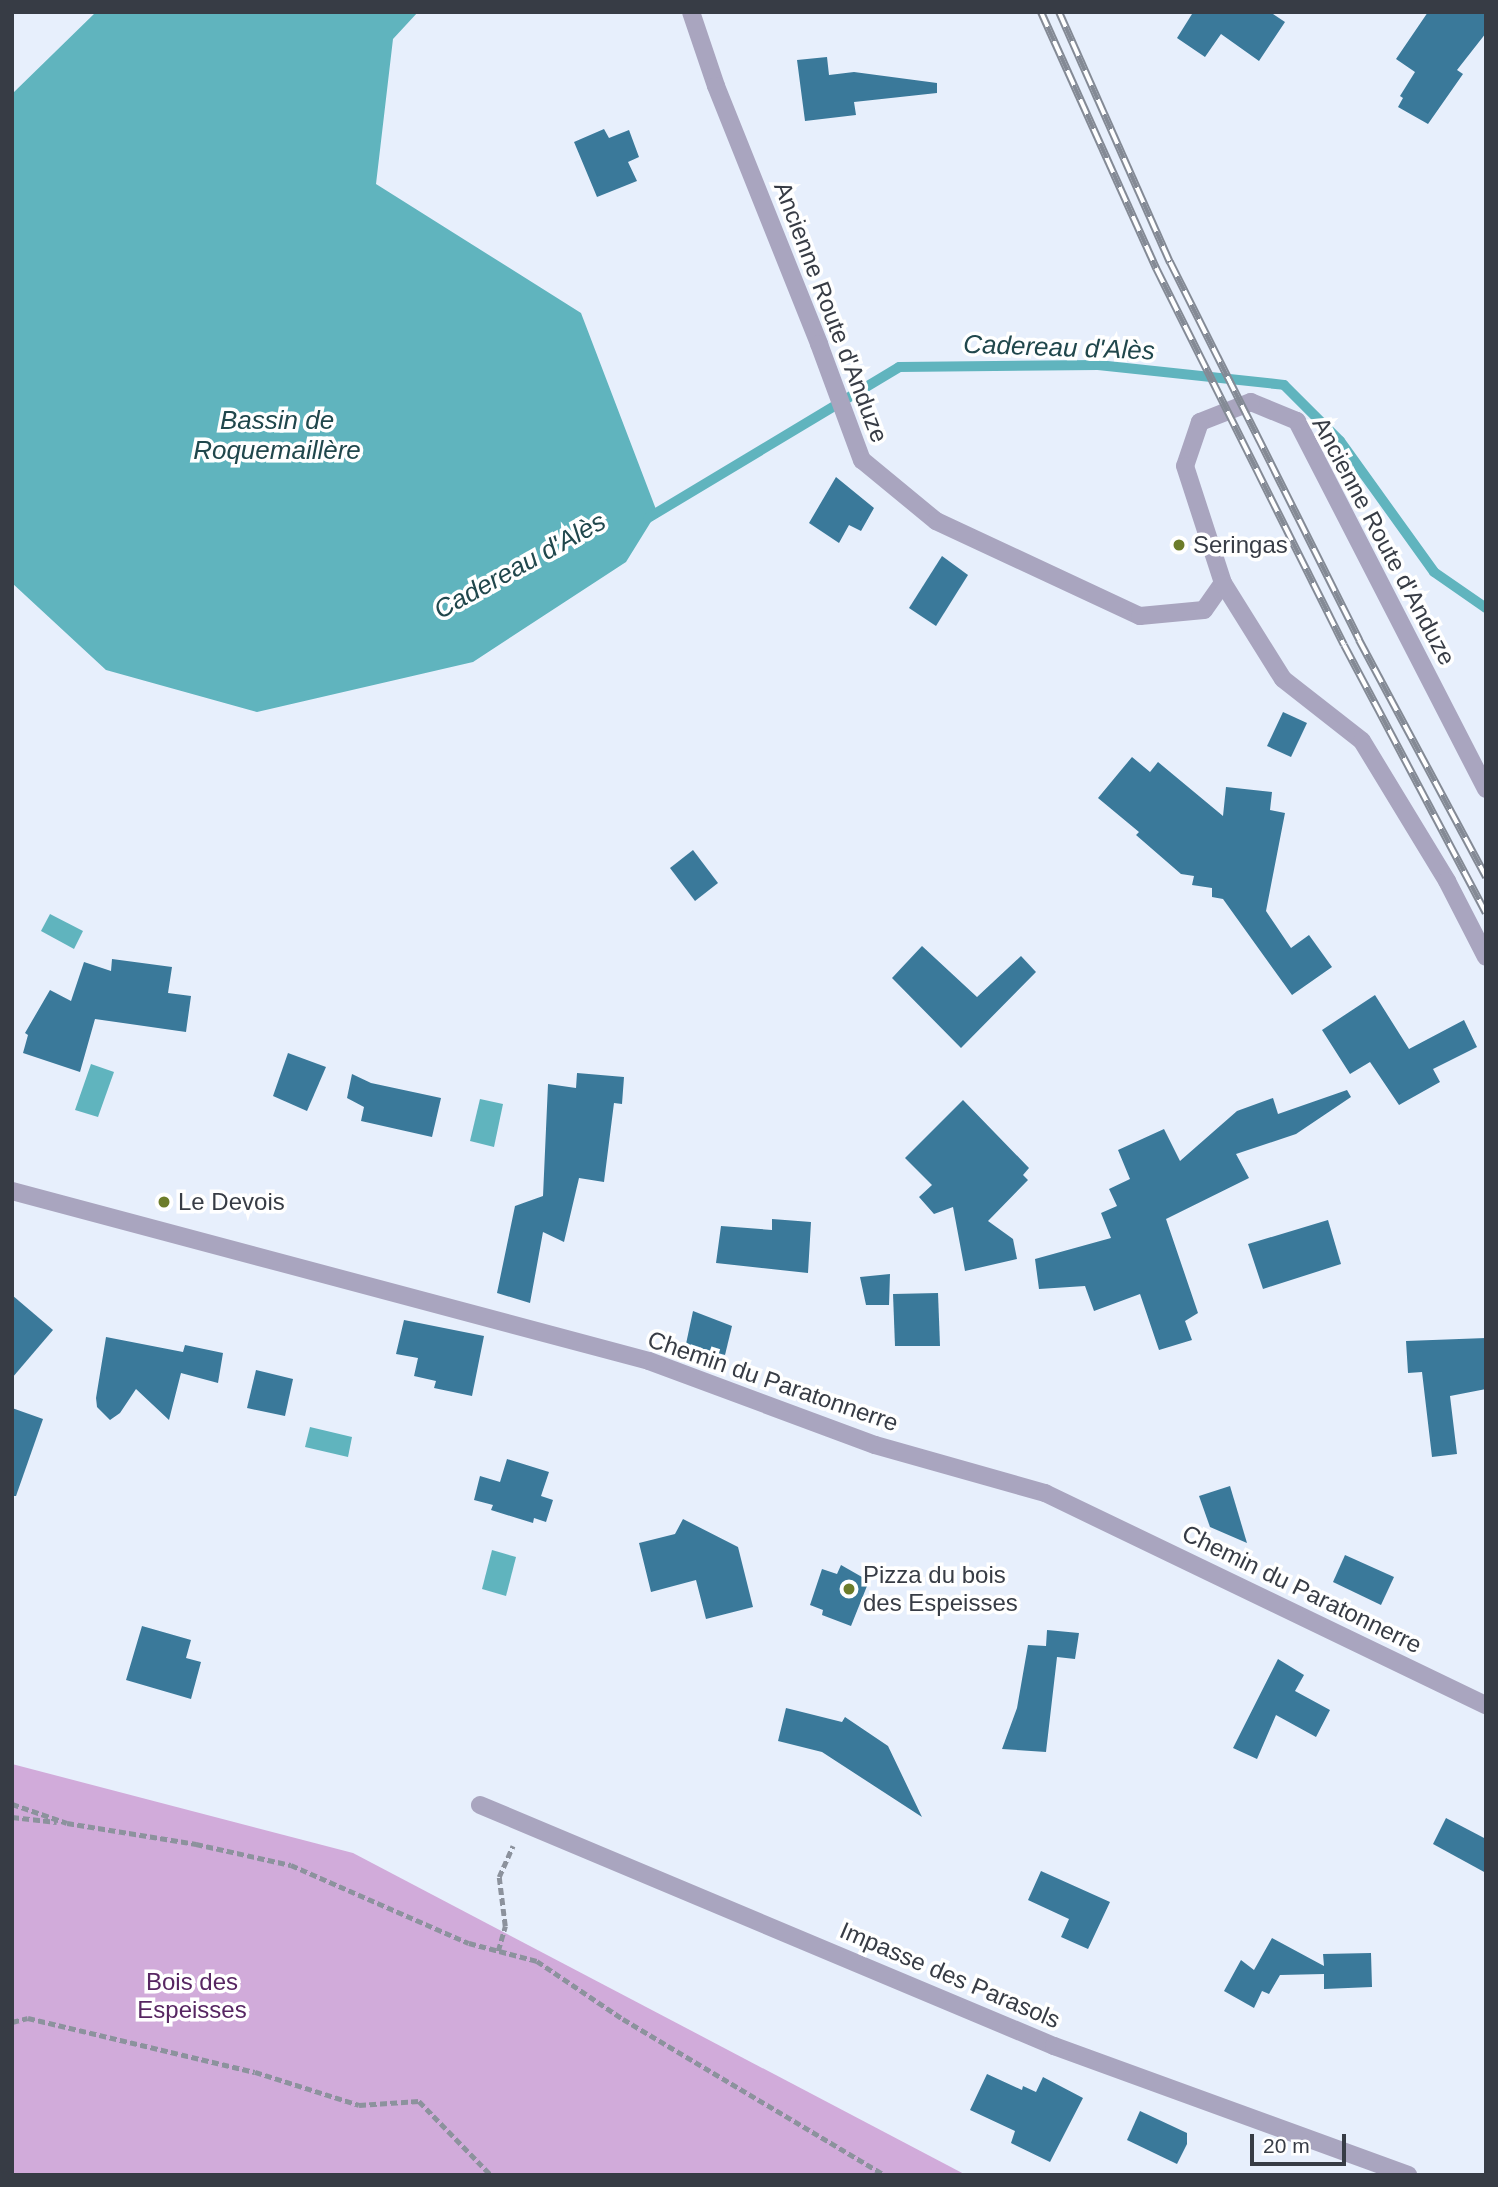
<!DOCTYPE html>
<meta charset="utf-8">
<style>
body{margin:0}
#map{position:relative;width:1498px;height:2187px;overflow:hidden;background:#e7effc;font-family:Arial,sans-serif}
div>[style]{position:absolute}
.green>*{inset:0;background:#d1abda}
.water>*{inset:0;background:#60b4be}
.stream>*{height:10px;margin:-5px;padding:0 5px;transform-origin:5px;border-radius:5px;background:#60b4be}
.building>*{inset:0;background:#3a799a}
.path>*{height:4.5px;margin-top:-2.25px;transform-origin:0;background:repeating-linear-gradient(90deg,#8c929d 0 7px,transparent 0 10.5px)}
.minor>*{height:18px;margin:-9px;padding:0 9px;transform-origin:9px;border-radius:9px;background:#a9a5bf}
.rail>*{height:8px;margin-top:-4px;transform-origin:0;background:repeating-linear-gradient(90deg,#fff 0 16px,#848a95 0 32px);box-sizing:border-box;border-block:2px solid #848a95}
.dots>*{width:19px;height:19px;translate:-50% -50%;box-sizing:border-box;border:4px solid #fff;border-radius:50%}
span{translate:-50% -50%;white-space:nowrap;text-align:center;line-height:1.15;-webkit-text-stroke:7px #fff;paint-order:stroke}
.street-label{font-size:24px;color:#373c45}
.poi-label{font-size:24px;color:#373c45}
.left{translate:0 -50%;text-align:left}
.park-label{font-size:24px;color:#572662}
.water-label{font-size:26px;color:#20474c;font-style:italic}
.frame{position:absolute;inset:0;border:14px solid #373c45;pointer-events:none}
.scale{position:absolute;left:1250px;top:2134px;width:96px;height:32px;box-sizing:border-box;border:4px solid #373c45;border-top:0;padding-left:9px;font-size:21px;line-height:24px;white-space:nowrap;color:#373c45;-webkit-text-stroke:5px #fff;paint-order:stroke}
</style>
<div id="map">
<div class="green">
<div style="clip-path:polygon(12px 1764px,353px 1853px,966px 2175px,12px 2175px)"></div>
</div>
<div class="water">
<div style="clip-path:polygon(96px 12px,418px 12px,393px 39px,376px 184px,581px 313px,657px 512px,626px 562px,473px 662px,257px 712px,106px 670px,12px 583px,12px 94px)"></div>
<div style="clip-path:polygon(50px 914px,83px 931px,74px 949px,41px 931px)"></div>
<div style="clip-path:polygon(91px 1064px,114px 1072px,98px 1117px,75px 1110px)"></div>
<div style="clip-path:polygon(480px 1099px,503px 1104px,494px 1147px,470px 1141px)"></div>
<div style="clip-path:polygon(310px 1427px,352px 1437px,348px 1457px,305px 1447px)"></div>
<div style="clip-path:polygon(492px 1550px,516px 1557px,506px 1596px,482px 1589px)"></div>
</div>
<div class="stream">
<div style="left:648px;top:518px;width:293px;rotate:-31deg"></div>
<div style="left:899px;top:367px;width:199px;rotate:-0.6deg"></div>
<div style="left:1098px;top:365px;width:187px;rotate:6.1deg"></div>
<div style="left:1284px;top:385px;width:79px;rotate:45deg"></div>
<div style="left:1340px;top:441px;width:161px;rotate:54.3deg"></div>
<div style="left:1434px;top:572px;width:63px;rotate:34.7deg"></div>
</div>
<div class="building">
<div style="clip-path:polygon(1189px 12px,1270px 12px,1285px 22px,1259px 61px,1221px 34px,1205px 57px,1177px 38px,1192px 14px)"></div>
<div style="clip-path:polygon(1428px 12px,1486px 12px,1486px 33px,1457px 70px,1463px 74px,1428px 124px,1398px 107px,1403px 98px,1400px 96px,1415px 72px,1396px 59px)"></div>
<div style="clip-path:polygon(827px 57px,829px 75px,854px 72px,937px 83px,937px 93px,854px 102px,856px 115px,805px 121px,797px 60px)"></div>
<div style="clip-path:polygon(604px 129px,609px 138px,629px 130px,639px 157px,628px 162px,637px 181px,597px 197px,574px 142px)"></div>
<div style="clip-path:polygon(836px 477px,874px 508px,861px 531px,849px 525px,839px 543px,809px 523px)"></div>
<div style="clip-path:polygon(942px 556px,968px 575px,936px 626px,909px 608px)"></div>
<div style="clip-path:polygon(1283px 712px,1307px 723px,1291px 757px,1267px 746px)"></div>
<div style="clip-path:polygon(1132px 757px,1150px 772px,1158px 762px,1223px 816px,1226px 787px,1272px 792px,1270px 810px,1285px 813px,1266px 911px,1291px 948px,1309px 935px,1332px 967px,1292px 995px,1223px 899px,1212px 897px,1212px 888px,1192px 885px,1194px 876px,1181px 874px,1136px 835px,1139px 832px,1098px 798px)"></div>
<div style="clip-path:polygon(693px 850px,718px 883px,695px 901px,670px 868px)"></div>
<div style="clip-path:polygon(922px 946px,977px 997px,1021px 956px,1036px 972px,961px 1048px,892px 978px)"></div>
<div style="clip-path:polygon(112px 959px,172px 967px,168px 993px,191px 996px,186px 1032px,95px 1019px,80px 1072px,23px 1053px,28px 1035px,25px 1033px,50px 990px,71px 1001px,84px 962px,111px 971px)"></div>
<div style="clip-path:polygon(1375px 995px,1409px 1049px,1464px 1020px,1477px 1047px,1433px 1069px,1440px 1082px,1399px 1105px,1370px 1062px,1350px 1074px,1322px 1030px)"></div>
<div style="clip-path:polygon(288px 1053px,326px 1067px,307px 1111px,273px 1096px)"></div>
<div style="clip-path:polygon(577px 1073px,624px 1077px,622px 1104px,614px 1103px,604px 1182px,579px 1178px,564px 1242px,543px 1232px,530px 1303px,497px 1293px,515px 1206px,543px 1196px,548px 1084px,576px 1088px)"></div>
<div style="clip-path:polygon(352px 1074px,371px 1083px,441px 1098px,432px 1137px,361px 1121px,364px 1107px,347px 1098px)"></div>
<div style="clip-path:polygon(1347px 1090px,1351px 1097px,1296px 1134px,1236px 1154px,1249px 1178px,1166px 1219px,1198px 1313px,1185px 1321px,1192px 1340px,1159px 1350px,1140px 1294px,1094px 1311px,1085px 1286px,1039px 1289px,1035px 1259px,1111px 1238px,1101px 1213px,1117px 1206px,1109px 1189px,1130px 1179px,1118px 1150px,1164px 1129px,1180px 1161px,1237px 1111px,1273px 1098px,1278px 1114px)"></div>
<div style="clip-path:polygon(963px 1100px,1029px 1168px,1023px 1175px,1028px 1180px,988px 1221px,1013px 1239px,1017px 1259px,965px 1271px,953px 1207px,934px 1214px,919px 1197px,932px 1185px,905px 1158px)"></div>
<div style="clip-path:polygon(772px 1219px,811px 1222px,808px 1273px,716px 1263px,721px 1226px,772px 1230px)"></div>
<div style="clip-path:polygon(1328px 1220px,1341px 1264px,1263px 1289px,1248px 1244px)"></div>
<div style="clip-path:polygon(890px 1274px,889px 1305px,866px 1305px,860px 1277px)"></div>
<div style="clip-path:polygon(938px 1293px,940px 1346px,895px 1346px,893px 1294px)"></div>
<div style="clip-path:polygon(12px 1295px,53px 1330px,12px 1378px)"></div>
<div style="clip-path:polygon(693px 1311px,732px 1326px,725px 1355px,686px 1344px)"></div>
<div style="clip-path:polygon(404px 1320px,484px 1336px,472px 1396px,434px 1388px,436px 1381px,414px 1376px,418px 1358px,396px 1354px)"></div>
<div style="clip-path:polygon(106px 1337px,183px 1352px,185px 1345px,223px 1353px,218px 1383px,181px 1373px,169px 1420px,136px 1389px,120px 1413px,110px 1420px,97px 1407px,96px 1398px)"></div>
<div style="clip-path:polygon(1486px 1338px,1486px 1389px,1450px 1396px,1457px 1454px,1432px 1457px,1422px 1372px,1408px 1373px,1406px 1341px)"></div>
<div style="clip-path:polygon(256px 1370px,293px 1379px,285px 1416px,247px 1408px)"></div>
<div style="clip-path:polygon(12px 1408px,43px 1419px,16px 1496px,12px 1496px)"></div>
<div style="clip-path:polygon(507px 1459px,549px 1472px,541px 1496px,553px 1500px,546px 1522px,534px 1518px,533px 1523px,491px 1510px,493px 1505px,474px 1500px,480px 1476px,500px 1482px)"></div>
<div style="clip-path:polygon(1230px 1486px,1247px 1543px,1210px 1527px,1199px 1496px)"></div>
<div style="clip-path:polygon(683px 1519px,738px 1547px,753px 1607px,706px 1619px,696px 1580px,651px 1592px,639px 1543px,675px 1534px)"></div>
<div style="clip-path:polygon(1345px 1555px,1394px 1577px,1381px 1605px,1333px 1582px)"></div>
<div style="clip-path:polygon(841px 1565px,869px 1581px,851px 1626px,822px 1615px,823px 1610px,810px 1605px,822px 1569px,837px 1574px)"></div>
<div style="clip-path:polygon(142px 1626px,191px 1640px,186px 1658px,201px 1662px,191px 1699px,126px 1680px)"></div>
<div style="clip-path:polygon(1047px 1630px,1079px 1633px,1075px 1659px,1057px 1657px,1046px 1752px,1002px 1749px,1017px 1708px,1028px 1645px,1046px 1646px)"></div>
<div style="clip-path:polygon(1278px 1659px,1304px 1675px,1295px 1691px,1330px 1710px,1316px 1737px,1276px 1715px,1257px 1759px,1233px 1748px)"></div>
<div style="clip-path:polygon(786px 1708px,842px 1722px,845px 1717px,888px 1746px,922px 1817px,822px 1752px,778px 1741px)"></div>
<div style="clip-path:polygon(1446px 1818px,1486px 1839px,1486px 1873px,1433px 1844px)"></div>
<div style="clip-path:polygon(1041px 1871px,1110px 1902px,1088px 1949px,1061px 1937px,1069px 1919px,1028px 1900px)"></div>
<div style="clip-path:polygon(1272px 1938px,1324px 1966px,1323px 1954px,1371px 1953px,1372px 1987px,1324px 1989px,1324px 1974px,1280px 1975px,1269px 1994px,1262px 1991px,1254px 2008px,1224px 1991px,1241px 1960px,1254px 1970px)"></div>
<div style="clip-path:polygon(987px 2074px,1022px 2090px,1023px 2086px,1036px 2092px,1043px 2077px,1083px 2098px,1050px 2162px,1011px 2143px,1015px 2131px,970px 2110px)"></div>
<div style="clip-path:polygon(1140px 2111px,1187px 2133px,1187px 2144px,1177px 2164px,1127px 2140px)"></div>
</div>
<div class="path">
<div style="left:12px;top:1804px;width:58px;rotate:19.1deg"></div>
<div style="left:67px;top:1823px;width:131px;rotate:9.2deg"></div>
<div style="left:196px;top:1844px;width:97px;rotate:12.5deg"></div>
<div style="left:291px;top:1865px;width:194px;rotate:23.7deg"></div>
<div style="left:469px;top:1943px;width:70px;rotate:14.8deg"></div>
<div style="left:537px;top:1961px;width:104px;rotate:34deg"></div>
<div style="left:623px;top:2019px;width:305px;rotate:30.8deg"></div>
<div style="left:12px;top:1817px;width:45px;rotate:6.3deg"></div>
<div style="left:498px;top:1951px;width:26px;rotate:-74deg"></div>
<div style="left:505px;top:1926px;width:49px;rotate:-97deg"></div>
<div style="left:499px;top:1877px;width:34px;rotate:-66deg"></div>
<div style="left:12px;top:2022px;width:16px;rotate:-14deg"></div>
<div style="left:28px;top:2018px;width:233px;rotate:13.4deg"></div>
<div style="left:255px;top:2072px;width:109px;rotate:17.6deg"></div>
<div style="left:359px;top:2105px;width:60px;rotate:-3.8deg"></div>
<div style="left:419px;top:2101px;width:103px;rotate:45.8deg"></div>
</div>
<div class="minor">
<div style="left:691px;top:12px;width:78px;rotate:71.3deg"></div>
<div style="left:716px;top:86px;width:278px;rotate:68.2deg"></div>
<div style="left:819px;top:344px;width:124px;rotate:69.7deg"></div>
<div style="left:862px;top:460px;width:96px;rotate:39.5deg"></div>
<div style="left:936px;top:521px;width:225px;rotate:25deg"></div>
<div style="left:1140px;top:616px;width:64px;rotate:-5.4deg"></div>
<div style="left:1204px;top:610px;width:33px;rotate:-55deg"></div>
<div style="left:1486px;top:789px;width:414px;rotate:-117.2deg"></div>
<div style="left:1297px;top:421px;width:50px;rotate:-157.6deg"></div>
<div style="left:1251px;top:402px;width:55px;rotate:158.6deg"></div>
<div style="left:1200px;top:422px;width:46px;rotate:108.8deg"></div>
<div style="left:1185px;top:466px;width:123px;rotate:72deg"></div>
<div style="left:1223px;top:583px;width:113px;rotate:58deg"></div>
<div style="left:1283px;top:679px;width:100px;rotate:38.1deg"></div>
<div style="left:1362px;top:741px;width:164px;rotate:58.7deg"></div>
<div style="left:1447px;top:881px;width:85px;rotate:62.8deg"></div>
<div style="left:12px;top:1191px;width:659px;rotate:14.94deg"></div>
<div style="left:649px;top:1361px;width:241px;rotate:20.4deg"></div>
<div style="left:875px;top:1445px;width:177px;rotate:15.8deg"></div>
<div style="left:1045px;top:1493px;width:489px;rotate:25.7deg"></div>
<div style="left:480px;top:1805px;width:623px;rotate:22.78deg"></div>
<div style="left:1054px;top:2046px;width:377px;rotate:20deg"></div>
</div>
<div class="rail">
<div style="left:1041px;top:12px;width:281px;rotate:65.8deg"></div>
<div style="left:1156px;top:268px;width:421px;rotate:63.5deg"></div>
<div style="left:1344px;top:645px;width:303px;rotate:62.1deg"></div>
<div style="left:1059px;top:12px;width:274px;rotate:66.1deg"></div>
<div style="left:1170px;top:262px;width:423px;rotate:63.4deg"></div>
<div style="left:1359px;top:640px;width:269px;rotate:61.8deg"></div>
</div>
<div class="dots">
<div style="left:1179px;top:545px;background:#6c7c2a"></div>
<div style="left:164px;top:1202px;background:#6c7c2a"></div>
<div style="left:849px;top:1589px;background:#6c7c2a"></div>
</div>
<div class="street-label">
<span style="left:831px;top:312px;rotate:69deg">Ancienne Route d'Anduze</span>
<span style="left:1384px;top:541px;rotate:62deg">Ancienne Route d'Anduze</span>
<span style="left:773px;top:1381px;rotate:19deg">Chemin du Paratonnerre</span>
<span style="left:1302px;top:1589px;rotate:26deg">Chemin du Paratonnerre</span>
<span style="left:950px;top:1975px;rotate:23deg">Impasse des Parasols</span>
</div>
<div class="poi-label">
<span class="left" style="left:1193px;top:545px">Seringas</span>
<span class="left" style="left:178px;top:1202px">Le Devois</span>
<span class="left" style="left:863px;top:1589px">Pizza du bois<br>des Espeisses</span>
</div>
<div class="park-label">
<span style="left:192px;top:1996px">Bois des<br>Espeisses</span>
</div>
<div class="water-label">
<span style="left:1059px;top:348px;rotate:2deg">Cadereau d'Alès</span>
<span style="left:277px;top:436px">Bassin de<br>Roquemaillère</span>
<span style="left:520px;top:566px;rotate:-29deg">Cadereau d'Alès</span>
</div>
<div class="frame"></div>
<div class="scale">20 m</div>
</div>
